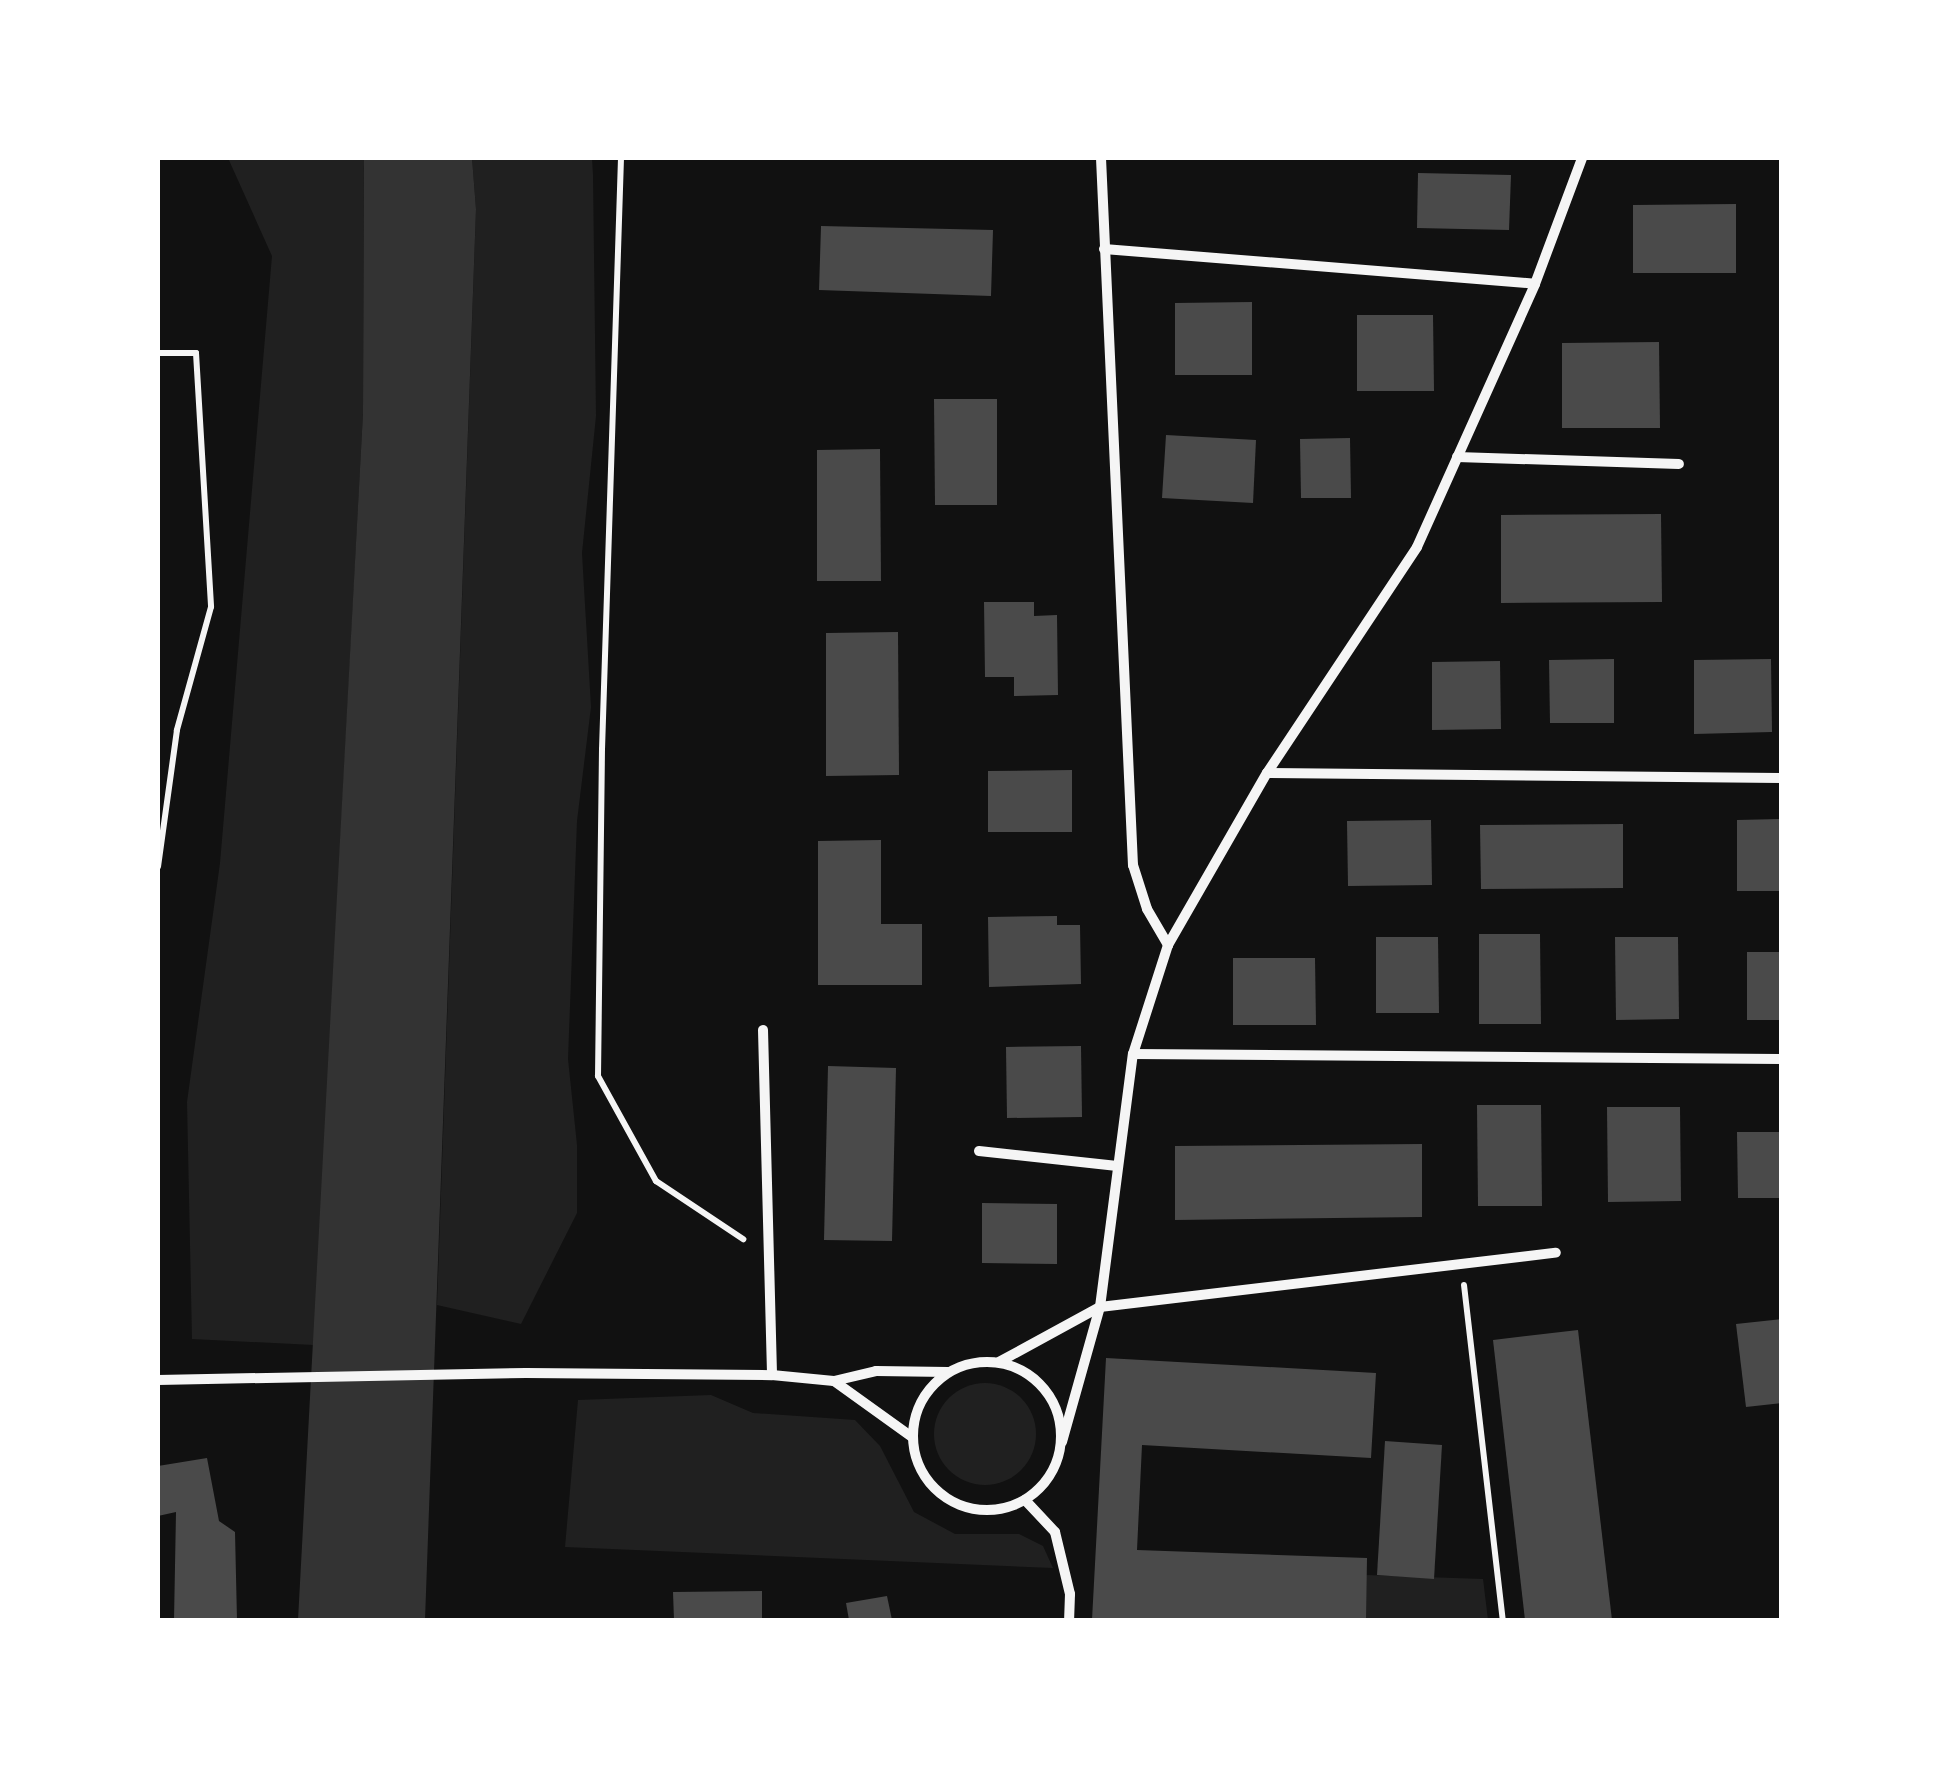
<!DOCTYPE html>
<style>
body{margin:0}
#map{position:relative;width:1939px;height:1778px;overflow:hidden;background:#111;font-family:"IBM Plex Sans",sans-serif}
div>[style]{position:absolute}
.green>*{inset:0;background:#202020}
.round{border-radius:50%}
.water>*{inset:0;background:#333}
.building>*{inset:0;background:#4a4a4a}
.path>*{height:6px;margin:-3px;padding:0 3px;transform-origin:3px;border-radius:3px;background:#f5f5f5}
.minor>*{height:10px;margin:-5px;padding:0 5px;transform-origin:5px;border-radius:5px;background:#f5f5f5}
.minor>.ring{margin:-5px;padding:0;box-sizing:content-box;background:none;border:10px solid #f5f5f5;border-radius:50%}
span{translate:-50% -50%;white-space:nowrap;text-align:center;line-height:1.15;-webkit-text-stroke:9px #fff;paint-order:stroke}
.frame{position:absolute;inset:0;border:160px solid #fff;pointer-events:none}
</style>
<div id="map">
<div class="green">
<div style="clip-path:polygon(228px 158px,364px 158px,363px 413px,314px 1345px,192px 1339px,187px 1102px,220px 863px,272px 256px)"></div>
<div style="clip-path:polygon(472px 158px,592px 158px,593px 175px,596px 416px,582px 553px,591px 707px,577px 821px,568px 1059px,577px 1145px,577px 1213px,521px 1324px,437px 1305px,476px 209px)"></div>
<div class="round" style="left:934px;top:1383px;width:102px;height:102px"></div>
<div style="clip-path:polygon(711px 1395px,753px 1413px,855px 1420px,880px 1446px,914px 1512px,955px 1534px,1019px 1534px,1043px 1546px,1053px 1568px,565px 1547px,578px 1400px)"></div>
<div style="clip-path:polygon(1366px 1575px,1483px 1579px,1488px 1620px,1366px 1620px)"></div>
</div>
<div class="water">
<div style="clip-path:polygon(364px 158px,472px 158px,476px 209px,425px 1620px,298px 1620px,363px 413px)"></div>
</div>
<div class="building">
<div style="clip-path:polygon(1418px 173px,1511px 175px,1509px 230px,1417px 228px)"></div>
<div style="clip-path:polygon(1736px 204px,1736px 273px,1633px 273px,1633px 205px)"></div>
<div style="clip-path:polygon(821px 226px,993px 230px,991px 296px,819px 290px)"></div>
<div style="clip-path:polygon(1252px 302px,1252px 375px,1175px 375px,1175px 303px)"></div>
<div style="clip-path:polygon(1357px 315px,1433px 315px,1434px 391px,1357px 391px)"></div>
<div style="clip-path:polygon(1659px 342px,1660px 428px,1562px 428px,1562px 343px)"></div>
<div style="clip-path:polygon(934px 399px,997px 399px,997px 505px,935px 505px)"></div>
<div style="clip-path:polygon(1166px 435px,1256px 440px,1253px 503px,1162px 498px)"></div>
<div style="clip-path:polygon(1350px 438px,1351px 498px,1301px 498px,1300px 439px)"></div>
<div style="clip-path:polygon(880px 449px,881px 581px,817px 581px,817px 450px)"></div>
<div style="clip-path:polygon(1661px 514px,1662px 602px,1501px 603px,1501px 515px)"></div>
<div style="clip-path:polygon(984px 602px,1034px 602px,1034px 616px,1057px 615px,1058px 695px,1014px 696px,1014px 677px,985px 677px)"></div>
<div style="clip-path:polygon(898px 632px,899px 775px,826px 776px,826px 633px)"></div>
<div style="clip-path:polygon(1614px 659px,1614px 723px,1550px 723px,1549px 660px)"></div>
<div style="clip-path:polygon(1771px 659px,1772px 732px,1694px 734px,1694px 660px)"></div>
<div style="clip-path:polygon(1500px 661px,1501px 729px,1432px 730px,1432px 662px)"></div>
<div style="clip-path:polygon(1072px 770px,1072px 832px,988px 832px,988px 771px)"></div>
<div style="clip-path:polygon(1782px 819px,1782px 891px,1737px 891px,1737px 820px)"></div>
<div style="clip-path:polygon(1431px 820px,1432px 885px,1348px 886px,1347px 821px)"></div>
<div style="clip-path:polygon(1623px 824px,1623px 888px,1481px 889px,1480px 825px)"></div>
<div style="clip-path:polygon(881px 840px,881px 924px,922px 924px,922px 985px,818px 985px,818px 841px)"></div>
<div style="clip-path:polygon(1057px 916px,1057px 925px,1080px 925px,1081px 984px,989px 987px,988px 917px)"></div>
<div style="clip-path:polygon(1479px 934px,1540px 934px,1541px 1024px,1479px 1024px)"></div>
<div style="clip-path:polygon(1376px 937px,1438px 937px,1439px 1013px,1376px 1013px)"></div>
<div style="clip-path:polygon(1615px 937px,1678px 937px,1679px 1019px,1616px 1020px)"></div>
<div style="clip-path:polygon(1747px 952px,1782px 952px,1782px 1020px,1747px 1020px)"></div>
<div style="clip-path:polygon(1233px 958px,1315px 958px,1316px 1025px,1233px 1025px)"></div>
<div style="clip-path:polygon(1081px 1046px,1082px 1117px,1007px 1118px,1006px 1047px)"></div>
<div style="clip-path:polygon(828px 1066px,896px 1068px,892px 1241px,824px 1240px)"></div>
<div style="clip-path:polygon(1477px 1105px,1541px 1105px,1542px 1206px,1478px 1206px)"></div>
<div style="clip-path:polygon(1607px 1107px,1680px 1107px,1681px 1201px,1608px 1202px)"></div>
<div style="clip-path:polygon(1737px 1132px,1782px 1132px,1782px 1198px,1738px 1198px)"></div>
<div style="clip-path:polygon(1422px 1144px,1422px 1217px,1175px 1220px,1175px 1146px)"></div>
<div style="clip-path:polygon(982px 1203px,1057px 1204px,1057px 1264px,982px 1263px)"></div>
<div style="clip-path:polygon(1782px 1319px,1782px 1403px,1746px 1407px,1736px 1324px)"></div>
<div style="clip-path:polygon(1578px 1330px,1612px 1620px,1525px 1620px,1493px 1340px)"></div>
<div style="clip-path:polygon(1106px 1358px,1376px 1373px,1371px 1458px,1142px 1445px,1137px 1550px,1367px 1558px,1366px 1620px,1092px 1620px)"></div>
<div style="clip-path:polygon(1385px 1441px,1442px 1445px,1434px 1579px,1377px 1575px)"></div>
<div style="clip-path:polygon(207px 1458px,219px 1521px,235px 1532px,237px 1620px,174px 1620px,176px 1512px,158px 1516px,158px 1466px)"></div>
<div style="clip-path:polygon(762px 1591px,762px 1620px,674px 1620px,673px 1592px)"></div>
<div style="clip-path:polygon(887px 1596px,892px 1620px,849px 1620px,846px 1603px)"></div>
</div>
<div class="path">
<div style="left:621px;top:158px;width:591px;rotate:91.84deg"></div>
<div style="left:602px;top:749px;width:327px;rotate:90.7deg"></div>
<div style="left:598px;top:1076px;width:120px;rotate:61.1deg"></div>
<div style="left:656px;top:1181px;width:105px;rotate:33.7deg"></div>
<div style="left:158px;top:353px;width:38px"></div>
<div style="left:196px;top:353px;width:254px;rotate:86.6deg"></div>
<div style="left:211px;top:607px;width:128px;rotate:105.5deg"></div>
<div style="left:177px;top:730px;width:138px;rotate:97.9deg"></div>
<div style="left:1464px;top:1285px;width:337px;rotate:83.4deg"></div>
</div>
<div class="minor">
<div style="left:1101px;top:158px;width:708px;rotate:87.41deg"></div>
<div style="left:1133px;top:865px;width:46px;rotate:72.3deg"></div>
<div style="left:1147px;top:909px;width:42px;rotate:59.7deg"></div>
<div style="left:1104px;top:249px;width:432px;rotate:4.6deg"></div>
<div style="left:1457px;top:457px;width:222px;rotate:1.8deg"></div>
<div style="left:1267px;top:773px;width:515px;rotate:0.56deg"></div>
<div style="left:763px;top:1030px;width:345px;rotate:88.5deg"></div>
<div style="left:1133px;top:1054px;width:649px;rotate:0.44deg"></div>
<div style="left:979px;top:1151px;width:139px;rotate:6.2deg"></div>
<div class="ring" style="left:913px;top:1362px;width:138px;height:138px"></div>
<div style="left:999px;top:1362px;width:115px;rotate:-28.6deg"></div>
<div style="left:1100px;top:1307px;width:459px;rotate:-6.8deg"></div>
<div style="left:158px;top:1380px;width:368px;rotate:-1.1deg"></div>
<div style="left:526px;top:1373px;width:246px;rotate:0.5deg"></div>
<div style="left:772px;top:1375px;width:62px;rotate:5.5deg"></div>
<div style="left:834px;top:1381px;width:43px;rotate:-13.4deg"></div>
<div style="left:876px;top:1371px;width:72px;rotate:0.8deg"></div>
<div style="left:834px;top:1381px;width:96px;rotate:35.7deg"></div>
<div style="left:1062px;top:1442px;width:140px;rotate:-74.3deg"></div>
<div style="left:1100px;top:1307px;width:255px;rotate:-82.6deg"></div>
<div style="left:1133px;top:1054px;width:114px;rotate:-72.2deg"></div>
<div style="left:1168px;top:945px;width:198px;rotate:-60.1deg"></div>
<div style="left:1267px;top:773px;width:271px;rotate:-56.4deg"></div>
<div style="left:1417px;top:547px;width:288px;rotate:-65.8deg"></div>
<div style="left:1535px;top:284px;width:134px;rotate:-69.5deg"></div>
<div style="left:1025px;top:1500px;width:44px;rotate:46.8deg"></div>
<div style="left:1055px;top:1532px;width:64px;rotate:76.4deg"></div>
<div style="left:1070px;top:1594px;width:26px;rotate:92deg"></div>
</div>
<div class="frame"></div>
</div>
